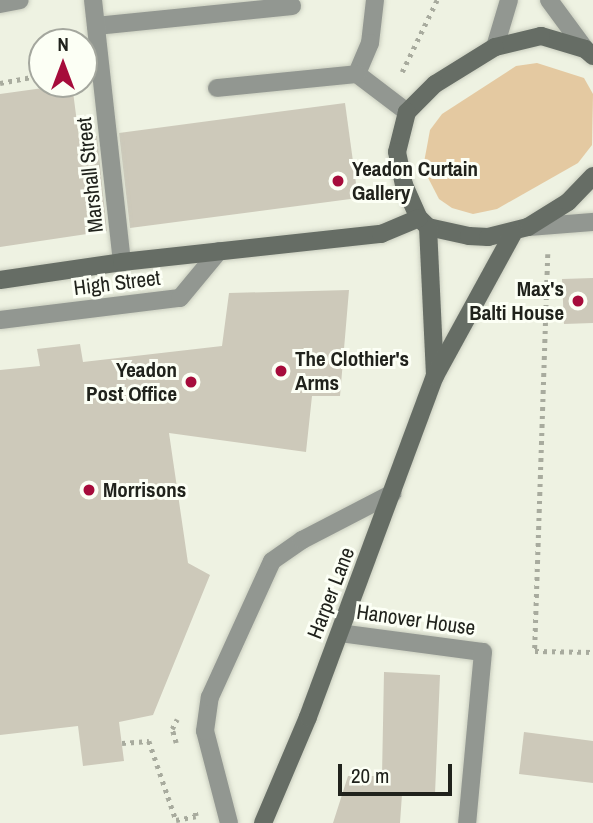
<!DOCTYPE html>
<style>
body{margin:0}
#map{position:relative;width:593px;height:823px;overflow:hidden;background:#eef2e2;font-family:"Archivo Narrow",sans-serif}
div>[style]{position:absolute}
.green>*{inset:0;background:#e4c9a1}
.building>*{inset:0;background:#cdc9ba}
.path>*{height:4.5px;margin-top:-2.25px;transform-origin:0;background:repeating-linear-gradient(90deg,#a8ab9e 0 3.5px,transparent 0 8.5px)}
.roads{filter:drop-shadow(0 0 2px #c9cdbe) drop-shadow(0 0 2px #c9cdbe)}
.lane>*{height:18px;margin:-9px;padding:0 9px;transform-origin:9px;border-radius:9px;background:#929791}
.street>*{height:18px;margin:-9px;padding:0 9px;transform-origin:9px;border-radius:9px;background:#929791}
.secondary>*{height:18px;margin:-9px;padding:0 9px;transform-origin:9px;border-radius:9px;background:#666d65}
.dots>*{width:19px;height:19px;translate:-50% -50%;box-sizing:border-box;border:4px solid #fcfff5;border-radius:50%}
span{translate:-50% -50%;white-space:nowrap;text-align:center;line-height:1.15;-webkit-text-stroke:6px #fcfff5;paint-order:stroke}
.poi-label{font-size:21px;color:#20221c;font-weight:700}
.left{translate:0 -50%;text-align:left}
.right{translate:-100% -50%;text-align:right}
.street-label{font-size:21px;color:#20221c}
.north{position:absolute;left:28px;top:28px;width:70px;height:70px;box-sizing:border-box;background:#fcfff5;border:2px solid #a4a79e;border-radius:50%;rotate:0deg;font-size:19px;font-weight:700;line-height:28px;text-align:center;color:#20221c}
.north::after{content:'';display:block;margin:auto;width:24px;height:32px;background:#a60c3b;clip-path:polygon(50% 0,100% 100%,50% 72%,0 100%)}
.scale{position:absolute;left:338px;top:764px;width:114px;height:32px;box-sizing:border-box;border:4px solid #20221c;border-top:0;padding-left:9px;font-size:21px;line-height:24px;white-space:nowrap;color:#20221c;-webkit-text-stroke:5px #fcfff5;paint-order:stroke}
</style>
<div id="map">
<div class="green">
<div style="clip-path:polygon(537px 63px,584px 78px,593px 94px,592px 145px,578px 163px,497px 209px,473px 214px,452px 208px,439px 199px,423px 168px,430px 130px,442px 114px,516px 66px)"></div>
</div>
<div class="building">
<div style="clip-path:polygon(72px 84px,79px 138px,97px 136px,107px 231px,0 247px,0 94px)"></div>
<div style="clip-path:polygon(345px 103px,358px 198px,130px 228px,119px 133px)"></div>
<div style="clip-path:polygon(593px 278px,593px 323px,564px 324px,562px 279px)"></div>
<div style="clip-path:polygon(349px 290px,340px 396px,312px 396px,306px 452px,169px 433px,188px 563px,210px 575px,153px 715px,119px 722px,124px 761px,83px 766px,78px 726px,0 735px,0 370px,40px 366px,37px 349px,80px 344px,83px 362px,222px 346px,229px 293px)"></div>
<div style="clip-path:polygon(384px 672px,440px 675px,435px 794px,402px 794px,400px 823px,333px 823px,348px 776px,382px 776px)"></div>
<div style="clip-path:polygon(524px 732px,593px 741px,593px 783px,519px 774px)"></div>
</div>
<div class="path">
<div style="left:402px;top:72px;width:80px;rotate:-64.1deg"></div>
<div style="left:0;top:83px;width:43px;rotate:-10.8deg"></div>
<div style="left:548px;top:254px;width:397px;rotate:91.9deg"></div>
<div style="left:535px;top:651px;width:58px;rotate:1deg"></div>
<div style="left:122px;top:743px;width:27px;rotate:-4deg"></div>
<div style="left:149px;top:741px;width:83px;rotate:71.1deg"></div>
<div style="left:176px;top:820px;width:20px;rotate:-11deg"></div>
<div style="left:196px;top:816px;width:4px;rotate:-104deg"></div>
<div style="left:176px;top:743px;width:15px;rotate:-106deg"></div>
<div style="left:172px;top:729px;width:11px;rotate:-63deg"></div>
</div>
<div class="roads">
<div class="lane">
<div style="left:375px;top:0;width:43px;rotate:96.6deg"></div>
<div style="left:370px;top:43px;width:34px;rotate:113deg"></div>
<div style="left:357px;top:74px;width:63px;rotate:37.2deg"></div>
<div style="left:0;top:4px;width:20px;rotate:-11deg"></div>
<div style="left:96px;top:26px;width:197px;rotate:-5.8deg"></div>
<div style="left:217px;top:88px;width:141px;rotate:-5.7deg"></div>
<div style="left:528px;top:227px;width:65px;rotate:-4.4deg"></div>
<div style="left:0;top:320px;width:181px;rotate:-7deg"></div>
<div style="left:180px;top:298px;width:61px;rotate:-50.3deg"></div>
<div style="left:229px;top:823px;width:95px;rotate:-104.6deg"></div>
<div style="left:205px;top:731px;width:34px;rotate:-82deg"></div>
<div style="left:210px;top:697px;width:149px;rotate:-65.5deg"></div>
<div style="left:272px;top:561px;width:37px;rotate:-35deg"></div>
<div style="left:302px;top:540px;width:102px;rotate:-27.3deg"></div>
</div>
<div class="street">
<div style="left:93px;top:0;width:264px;rotate:83.7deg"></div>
<div style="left:549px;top:0;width:61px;rotate:53.7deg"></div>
<div style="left:495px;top:47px;width:49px;rotate:-73.4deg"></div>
<div style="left:340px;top:633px;width:144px;rotate:7.6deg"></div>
<div style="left:483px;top:652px;width:172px;rotate:95.3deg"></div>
</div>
<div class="secondary">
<div style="left:593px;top:56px;width:11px;rotate:-139deg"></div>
<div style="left:585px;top:49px;width:46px;rotate:-163.5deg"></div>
<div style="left:541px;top:36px;width:47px;rotate:166.6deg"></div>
<div style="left:495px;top:47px;width:70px;rotate:148.3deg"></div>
<div style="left:435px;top:84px;width:40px;rotate:135deg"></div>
<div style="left:407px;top:112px;width:41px;rotate:104deg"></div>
<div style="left:397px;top:152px;width:34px;rotate:78deg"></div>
<div style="left:404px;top:185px;width:36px;rotate:66deg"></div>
<div style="left:419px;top:218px;width:13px;rotate:45deg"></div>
<div style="left:428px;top:227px;width:42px;rotate:12.4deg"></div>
<div style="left:469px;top:236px;width:19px;rotate:3deg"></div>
<div style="left:488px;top:237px;width:41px;rotate:-14deg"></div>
<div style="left:528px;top:227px;width:47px;rotate:-32deg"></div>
<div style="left:568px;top:202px;width:36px;rotate:-46deg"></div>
<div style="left:428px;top:227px;width:149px;rotate:87.3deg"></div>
<div style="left:0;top:280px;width:123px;rotate:-8.4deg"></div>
<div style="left:122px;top:262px;width:261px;rotate:-6.2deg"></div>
<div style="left:381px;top:234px;width:41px;rotate:-22.8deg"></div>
<div style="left:263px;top:823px;width:115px;rotate:-67deg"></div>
<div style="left:308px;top:717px;width:364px;rotate:-69.6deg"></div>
<div style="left:435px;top:376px;width:164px;rotate:-61.3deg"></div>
</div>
</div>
<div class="dots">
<div style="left:338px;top:181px;background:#a60c3b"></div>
<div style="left:578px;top:301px;background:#a60c3b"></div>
<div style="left:281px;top:371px;background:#a60c3b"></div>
<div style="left:191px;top:382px;background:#a60c3b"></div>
<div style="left:89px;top:490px;background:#a60c3b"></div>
</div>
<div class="poi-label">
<span class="left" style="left:352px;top:181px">Yeadon Curtain<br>Gallery</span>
<span class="right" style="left:564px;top:301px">Max's<br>Balti House</span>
<span class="left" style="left:295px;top:371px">The Clothier's<br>Arms</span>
<span class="right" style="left:177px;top:382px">Yeadon<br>Post Office</span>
<span class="left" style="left:103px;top:490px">Morrisons</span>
</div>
<div class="street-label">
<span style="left:90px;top:175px;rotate:-96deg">Marshall Street</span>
<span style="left:117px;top:283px;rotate:-7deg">High Street</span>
<span style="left:331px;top:593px;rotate:-69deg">Harper Lane</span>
<span style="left:416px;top:620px;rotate:8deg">Hanover House</span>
</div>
<div class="north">N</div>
<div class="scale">20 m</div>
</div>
